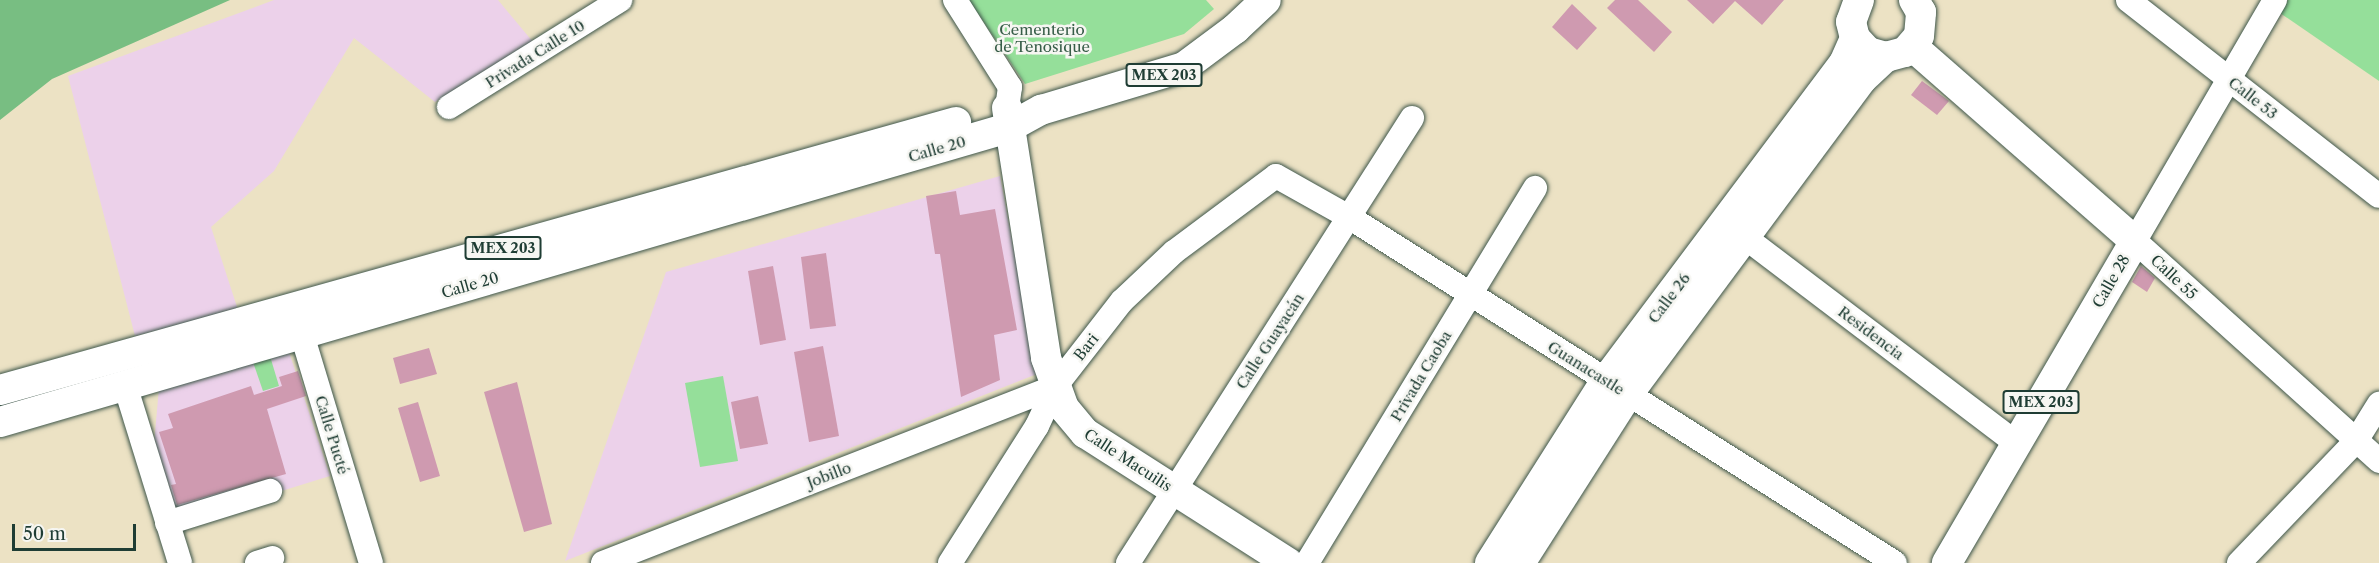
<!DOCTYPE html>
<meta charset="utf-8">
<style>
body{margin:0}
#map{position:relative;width:2379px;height:563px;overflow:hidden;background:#ece2c4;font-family:"Libre Caslon Text",serif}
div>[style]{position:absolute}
.built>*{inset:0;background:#ecd1ea}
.green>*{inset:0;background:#95df9a}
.forest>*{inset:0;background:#78be82}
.building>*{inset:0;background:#cf9ab0}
.roads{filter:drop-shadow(0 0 2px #3e564a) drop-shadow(0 0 2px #3e564a)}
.minor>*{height:24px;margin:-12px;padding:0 12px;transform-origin:12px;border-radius:12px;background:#fff}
.major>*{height:30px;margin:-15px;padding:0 15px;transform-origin:15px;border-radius:15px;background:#fff}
span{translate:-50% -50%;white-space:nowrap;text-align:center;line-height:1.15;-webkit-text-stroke:5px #f6f6f2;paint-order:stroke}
.shield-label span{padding:2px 4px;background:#f6f6f2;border:2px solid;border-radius:4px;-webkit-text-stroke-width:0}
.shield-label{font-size:14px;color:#1f3d34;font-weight:700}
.park-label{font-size:15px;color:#375d48}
.street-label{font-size:15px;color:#1f3d34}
.scale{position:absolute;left:12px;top:524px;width:124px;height:27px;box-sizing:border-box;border:3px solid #1f3d34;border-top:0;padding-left:8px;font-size:18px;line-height:21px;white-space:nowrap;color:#1f3d34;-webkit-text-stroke:4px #f6f6f2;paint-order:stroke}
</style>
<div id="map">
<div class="built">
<div style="clip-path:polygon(274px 0,498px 0,533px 42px,435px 102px,354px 38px,274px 171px,211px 227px,238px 310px,135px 336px,68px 76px)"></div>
<div style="clip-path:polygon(1000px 176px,1037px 374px,565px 561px,666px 272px)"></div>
<div style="clip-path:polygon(288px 349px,330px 476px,172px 525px,152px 466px,159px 388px)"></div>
</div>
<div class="green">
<div style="clip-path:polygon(969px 0,1206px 0,1214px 9px,1184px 34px,1025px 84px)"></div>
<div style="clip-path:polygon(2288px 0,2379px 0,2379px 81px,2280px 13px)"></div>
<div style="clip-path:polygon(270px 356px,279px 386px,263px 391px,253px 362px)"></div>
<div style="clip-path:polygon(723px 376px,738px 461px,700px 467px,685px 383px)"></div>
</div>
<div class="forest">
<div style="clip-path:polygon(0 0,230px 0,52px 79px,0 120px)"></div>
</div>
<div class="building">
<div style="clip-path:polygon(1615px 0,1638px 0,1672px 32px,1654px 52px,1607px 8px)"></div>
<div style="clip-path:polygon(1687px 0,1784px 0,1762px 25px,1735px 1px,1713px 24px)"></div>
<div style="clip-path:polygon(1572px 4px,1597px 28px,1577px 50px,1552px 27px)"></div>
<div style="clip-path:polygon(1922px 81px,1949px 101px,1937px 115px,1911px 95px)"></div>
<div style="clip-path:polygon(956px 191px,960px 215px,995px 209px,1017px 330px,994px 335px,1000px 380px,961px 397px,940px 254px,935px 254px,926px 196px)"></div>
<div style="clip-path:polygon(826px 253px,836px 326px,810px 329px,801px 257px)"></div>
<div style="clip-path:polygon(773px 266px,786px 340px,760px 345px,748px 271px)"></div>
<div style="clip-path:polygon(2141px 266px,2155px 278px,2147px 292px,2132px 282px)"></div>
<div style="clip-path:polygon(823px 346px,839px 436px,809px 442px,794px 352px)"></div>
<div style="clip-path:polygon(429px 348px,437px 374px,400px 384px,393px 358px)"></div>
<div style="clip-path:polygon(298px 371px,306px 396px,267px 409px,286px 474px,177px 505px,171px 485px,176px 484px,159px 432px,173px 428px,168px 414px,251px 386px,254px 395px,282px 386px,279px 377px)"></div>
<div style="clip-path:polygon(517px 382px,552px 524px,524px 532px,484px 392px)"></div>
<div style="clip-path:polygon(758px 396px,768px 444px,740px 449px,731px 402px)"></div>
<div style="clip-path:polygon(418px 402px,440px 476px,420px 482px,398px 408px)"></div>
</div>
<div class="roads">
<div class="minor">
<div style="left:955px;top:0;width:103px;rotate:57.7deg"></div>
<div style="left:1010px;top:87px;width:21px;rotate:98deg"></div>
<div style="left:2128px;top:0;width:318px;rotate:38deg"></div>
<div style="left:2275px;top:0;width:279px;rotate:120.2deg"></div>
<div style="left:2135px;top:241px;width:329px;rotate:42deg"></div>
<div style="left:449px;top:107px;width:202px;rotate:-32deg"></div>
<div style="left:1730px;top:226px;width:360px;rotate:37.2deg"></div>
<div style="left:297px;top:318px;width:256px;rotate:73.2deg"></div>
<div style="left:125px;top:385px;width:186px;rotate:72.8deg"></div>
<div style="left:167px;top:523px;width:108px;rotate:-17.3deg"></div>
<div style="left:257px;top:563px;width:16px;rotate:-18deg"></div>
<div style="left:603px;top:563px;width:485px;rotate:-21.3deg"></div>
<div style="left:950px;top:563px;width:162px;rotate:-57.6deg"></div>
<div style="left:1037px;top:426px;width:43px;rotate:-65.2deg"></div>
<div style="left:1055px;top:387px;width:109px;rotate:-52.1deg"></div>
<div style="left:1122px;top:301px;width:71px;rotate:-43.3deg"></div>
<div style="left:1174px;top:252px;width:127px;rotate:-36.7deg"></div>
<div style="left:1276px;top:176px;width:84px;rotate:29.3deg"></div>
<div style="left:1349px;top:217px;width:646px;rotate:32.36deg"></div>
<div style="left:1128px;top:563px;width:528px;rotate:-57.45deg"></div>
<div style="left:1307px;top:563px;width:439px;rotate:-58.7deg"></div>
<div style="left:2239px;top:563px;width:169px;rotate:-46.2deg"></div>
<div style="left:2356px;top:441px;width:44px;rotate:-58.1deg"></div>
</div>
<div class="major">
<div style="left:1859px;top:0;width:23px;rotate:110deg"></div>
<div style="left:1851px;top:22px;width:16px;rotate:76deg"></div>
<div style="left:1855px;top:38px;width:19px;rotate:47deg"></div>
<div style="left:1868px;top:52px;width:19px;rotate:16deg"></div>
<div style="left:1886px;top:57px;width:20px;rotate:-15deg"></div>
<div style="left:1905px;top:52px;width:21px;rotate:-49deg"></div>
<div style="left:1919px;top:36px;width:24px;rotate:-85deg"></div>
<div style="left:1921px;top:12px;width:14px;rotate:-120deg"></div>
<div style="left:1912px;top:46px;width:296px;rotate:41.2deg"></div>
<div style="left:2135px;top:241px;width:373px;rotate:120.3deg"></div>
<div style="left:1007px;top:108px;width:253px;rotate:81.1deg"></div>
<div style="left:1046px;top:358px;width:53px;rotate:70.2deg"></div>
<div style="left:1064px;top:408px;width:33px;rotate:50deg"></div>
<div style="left:1085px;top:433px;width:241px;rotate:32.6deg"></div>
<div style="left:0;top:390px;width:993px;rotate:-15.66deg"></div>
<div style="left:0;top:422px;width:1050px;rotate:-16.26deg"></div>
<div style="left:1008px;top:128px;width:38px;rotate:-29deg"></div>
<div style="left:1041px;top:110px;width:149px;rotate:-16.7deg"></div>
<div style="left:1184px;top:67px;width:64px;rotate:-36.7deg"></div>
<div style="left:1235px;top:29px;width:42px;rotate:-43.1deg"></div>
<div style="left:1490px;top:563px;width:217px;rotate:-57.6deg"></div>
<div style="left:1606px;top:380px;width:396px;rotate:-53.1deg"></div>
<div style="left:1844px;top:63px;width:27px;rotate:-66deg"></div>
<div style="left:1520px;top:563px;width:201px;rotate:-57.4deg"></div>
<div style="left:1628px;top:394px;width:392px;rotate:-53.4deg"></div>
<div style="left:1862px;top:79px;width:33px;rotate:-43deg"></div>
</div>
</div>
<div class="shield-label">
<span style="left:1164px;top:75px">MEX 203</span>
<span style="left:503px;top:248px">MEX 203</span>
<span style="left:2041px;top:402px">MEX 203</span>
</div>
<div class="park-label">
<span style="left:1042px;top:38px">Cementerio<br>de Tenosique</span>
</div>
<div class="street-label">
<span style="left:535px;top:54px;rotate:-32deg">Privada Calle 10</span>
<span style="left:2253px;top:98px;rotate:38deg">Calle 53</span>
<span style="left:937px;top:149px;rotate:-16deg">Calle 20</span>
<span style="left:2174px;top:277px;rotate:43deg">Calle 55</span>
<span style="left:2111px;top:281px;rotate:-60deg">Calle 28</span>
<span style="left:470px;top:285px;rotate:-16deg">Calle 20</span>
<span style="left:1669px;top:298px;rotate:-53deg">Calle 26</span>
<span style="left:1871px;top:333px;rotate:37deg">Residencia</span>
<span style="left:1270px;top:341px;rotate:-57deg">Calle Guayacán</span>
<span style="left:1086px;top:347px;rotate:-52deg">Bari</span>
<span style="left:1586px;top:368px;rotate:32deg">Guanacastle</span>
<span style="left:1421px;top:376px;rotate:-59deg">Privada Caoba</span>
<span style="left:332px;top:435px;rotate:73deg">Calle Pucté</span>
<span style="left:1128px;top:460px;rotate:33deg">Calle Macuilis</span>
<span style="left:829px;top:475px;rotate:-21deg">Jobillo</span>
</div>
<div class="scale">50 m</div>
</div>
